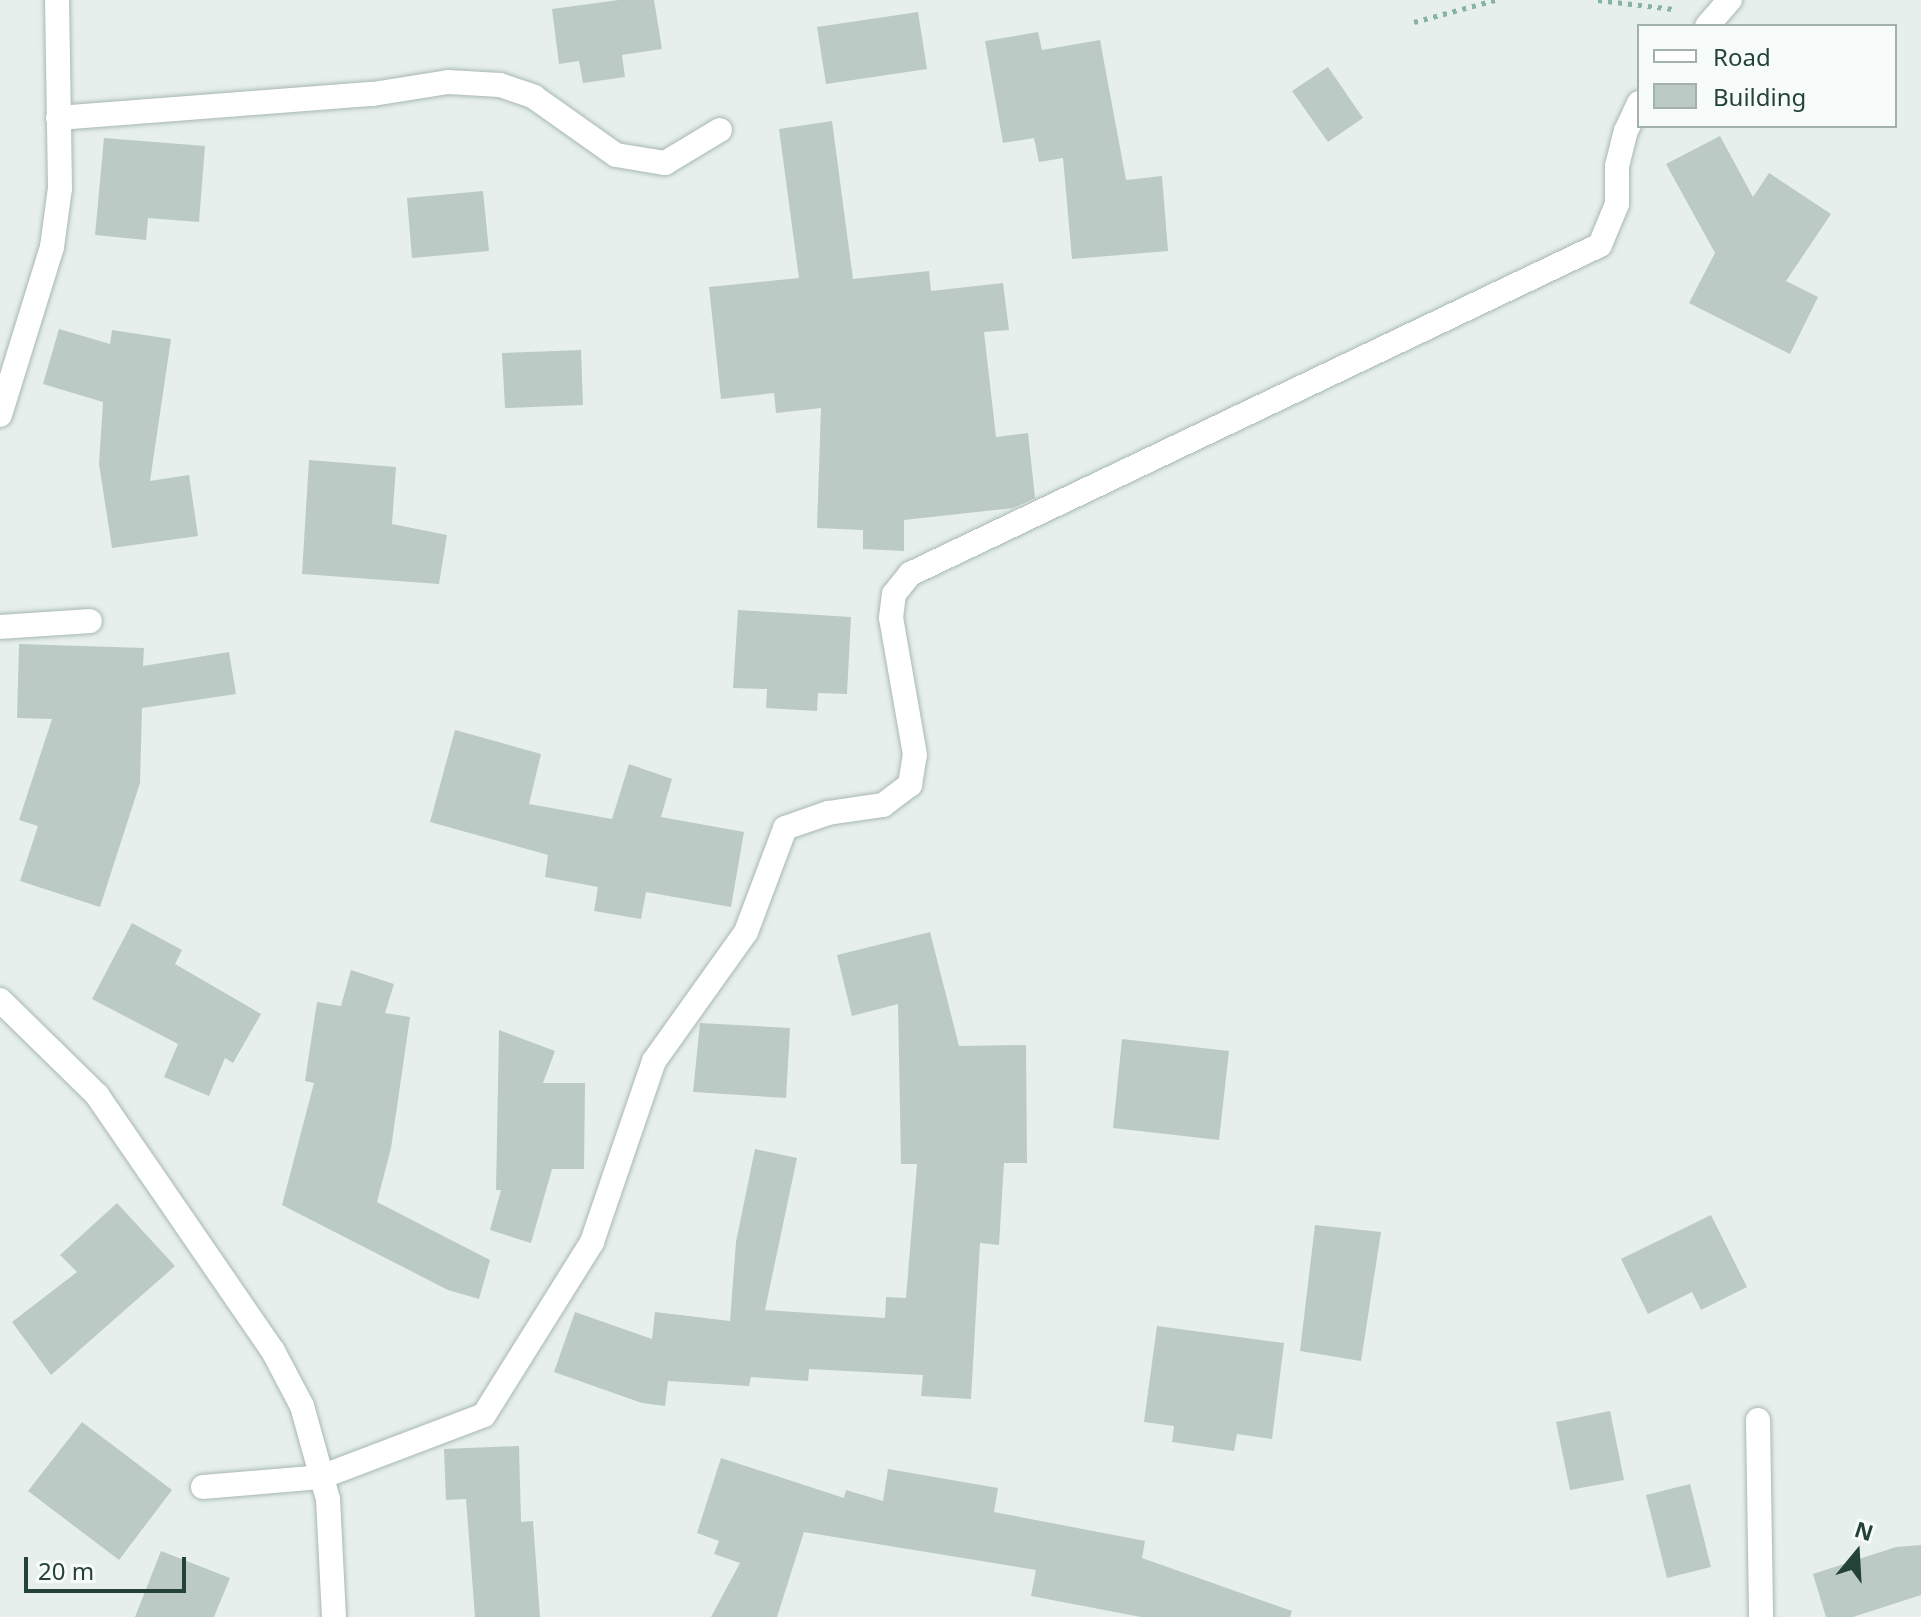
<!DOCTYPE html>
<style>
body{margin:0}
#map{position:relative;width:1921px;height:1617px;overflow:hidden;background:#e6efeb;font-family:"Noto Sans",sans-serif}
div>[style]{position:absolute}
.building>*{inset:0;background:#bbcac4}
.path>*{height:5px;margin-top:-2.5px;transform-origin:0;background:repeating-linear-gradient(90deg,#86b3a5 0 4px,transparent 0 10px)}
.roads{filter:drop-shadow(0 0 2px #a8b8b2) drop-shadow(0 0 2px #a8b8b2)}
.minor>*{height:24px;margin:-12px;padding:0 12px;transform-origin:12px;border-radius:12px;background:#fff}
span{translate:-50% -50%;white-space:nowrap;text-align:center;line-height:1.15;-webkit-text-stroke:6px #f7fbf9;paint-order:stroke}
.legend{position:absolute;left:1637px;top:24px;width:260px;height:104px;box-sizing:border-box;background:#f7fbf9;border:2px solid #a3b1ad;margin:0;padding:10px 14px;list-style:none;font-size:24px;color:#24423a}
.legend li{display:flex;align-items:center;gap:16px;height:40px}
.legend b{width:40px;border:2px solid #a3b1ad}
.north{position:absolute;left:1817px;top:1513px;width:80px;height:80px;-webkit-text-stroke:6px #f7fbf9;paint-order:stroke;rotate:18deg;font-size:22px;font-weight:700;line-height:32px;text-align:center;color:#24423a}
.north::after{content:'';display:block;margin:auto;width:28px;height:36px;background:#24423a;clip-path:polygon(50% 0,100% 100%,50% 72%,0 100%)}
.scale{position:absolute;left:24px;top:1557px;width:162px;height:36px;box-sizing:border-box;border:4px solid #24423a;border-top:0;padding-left:10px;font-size:24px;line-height:28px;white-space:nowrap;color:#24423a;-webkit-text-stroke:6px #f7fbf9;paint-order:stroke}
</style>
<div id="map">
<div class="building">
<div style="clip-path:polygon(619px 0,654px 0,662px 49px,622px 55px,625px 77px,583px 83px,579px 61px,559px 64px,552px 9px)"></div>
<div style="clip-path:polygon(918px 12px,927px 69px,826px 84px,817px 27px)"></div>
<div style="clip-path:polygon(1038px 32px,1042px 50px,1100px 40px,1126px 180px,1162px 176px,1168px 251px,1072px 259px,1063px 158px,1039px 162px,1034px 138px,1003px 143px,985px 41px)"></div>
<div style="clip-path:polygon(1328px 67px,1363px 118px,1328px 142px,1292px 91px)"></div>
<div style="clip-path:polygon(832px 121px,853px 279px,929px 271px,931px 291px,1003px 283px,1009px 330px,984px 332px,996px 437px,1028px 433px,1035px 498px,1013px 508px,904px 520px,904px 551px,863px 549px,863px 530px,817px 528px,821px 408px,776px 413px,774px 393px,721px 399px,709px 287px,799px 278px,779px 129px)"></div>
<div style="clip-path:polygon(1720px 136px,1753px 197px,1769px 173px,1831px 214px,1786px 281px,1818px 297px,1790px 354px,1689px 303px,1715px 253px,1666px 164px)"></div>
<div style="clip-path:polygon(104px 138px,205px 146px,199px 222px,148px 218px,146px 240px,95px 235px)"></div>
<div style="clip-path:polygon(483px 191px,489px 251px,412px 258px,407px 198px)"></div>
<div style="clip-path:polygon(59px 329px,110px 344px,112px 330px,171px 339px,150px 481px,189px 475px,198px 536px,112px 548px,99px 464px,103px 402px,43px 384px)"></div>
<div style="clip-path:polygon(581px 350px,583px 405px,505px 408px,502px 353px)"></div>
<div style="clip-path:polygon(309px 460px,396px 467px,392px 524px,447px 535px,439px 584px,302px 574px)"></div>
<div style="clip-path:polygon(738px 610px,851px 617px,847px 694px,818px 693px,817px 711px,766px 708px,767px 689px,733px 688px)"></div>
<div style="clip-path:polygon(19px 644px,144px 648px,143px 666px,229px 652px,236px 694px,142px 708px,140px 783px,100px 907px,20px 881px,38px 826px,19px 820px,52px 719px,17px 718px)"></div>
<div style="clip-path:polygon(455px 730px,541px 754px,529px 804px,612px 819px,629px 764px,672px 779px,661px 817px,744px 832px,731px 907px,646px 892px,641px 919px,594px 911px,598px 887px,545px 877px,548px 855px,430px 822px)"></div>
<div style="clip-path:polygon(132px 923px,182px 950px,175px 964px,261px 1014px,233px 1063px,225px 1058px,209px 1096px,164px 1077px,178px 1044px,92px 999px)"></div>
<div style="clip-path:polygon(930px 932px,959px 1046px,1026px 1045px,1027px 1163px,1004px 1163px,999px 1245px,980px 1243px,971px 1399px,921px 1396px,923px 1375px,809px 1369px,808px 1381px,751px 1377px,749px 1386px,668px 1381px,665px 1406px,642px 1403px,554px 1372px,575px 1312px,652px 1339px,655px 1312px,730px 1321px,736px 1242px,755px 1149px,797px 1158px,765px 1310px,885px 1318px,886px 1297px,906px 1298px,917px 1164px,901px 1164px,898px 1004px,852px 1016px,837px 955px)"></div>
<div style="clip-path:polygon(351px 970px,394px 984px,385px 1013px,410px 1017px,391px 1148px,377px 1202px,490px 1260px,479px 1299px,448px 1290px,282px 1205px,314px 1083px,305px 1081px,317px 1002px,341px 1006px)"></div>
<div style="clip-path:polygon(700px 1023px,790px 1028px,786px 1098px,693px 1092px)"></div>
<div style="clip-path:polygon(499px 1030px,555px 1051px,543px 1083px,585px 1083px,584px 1169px,552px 1169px,531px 1243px,490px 1230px,501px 1190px,496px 1190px)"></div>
<div style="clip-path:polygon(1122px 1039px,1229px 1051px,1219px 1140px,1113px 1128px)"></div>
<div style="clip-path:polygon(117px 1203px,175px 1266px,51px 1375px,12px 1322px,77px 1272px,60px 1255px)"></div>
<div style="clip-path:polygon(1711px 1215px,1747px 1287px,1701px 1310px,1692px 1292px,1648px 1314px,1621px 1259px)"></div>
<div style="clip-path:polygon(1315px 1225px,1381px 1232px,1361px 1361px,1300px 1351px)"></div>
<div style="clip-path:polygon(1157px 1326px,1284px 1343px,1272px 1439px,1237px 1434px,1234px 1451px,1172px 1442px,1174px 1426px,1144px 1422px)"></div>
<div style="clip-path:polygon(1610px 1411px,1624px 1480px,1570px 1490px,1556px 1422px)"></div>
<div style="clip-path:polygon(82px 1422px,172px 1490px,119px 1560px,28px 1491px)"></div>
<div style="clip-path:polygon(519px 1446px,521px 1522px,533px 1521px,540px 1617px,475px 1617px,466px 1499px,446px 1500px,444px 1449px)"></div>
<div style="clip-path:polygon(721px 1458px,844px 1498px,846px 1490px,883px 1501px,888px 1469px,998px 1488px,994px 1512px,1145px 1541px,1142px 1558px,1292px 1611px,1290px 1617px,1141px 1617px,1031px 1596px,1036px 1570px,804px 1532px,777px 1617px,711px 1617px,740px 1563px,714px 1554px,719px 1541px,697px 1533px)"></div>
<div style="clip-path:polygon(1690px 1484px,1711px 1567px,1667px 1578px,1646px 1495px)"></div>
<div style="clip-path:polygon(1921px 1545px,1921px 1595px,1853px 1617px,1826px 1617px,1813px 1574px,1896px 1547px)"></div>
<div style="clip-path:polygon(161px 1551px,230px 1578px,214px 1617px,135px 1617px)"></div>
</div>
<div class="path">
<div style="left:1598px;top:0;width:76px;rotate:6.8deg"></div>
<div style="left:1414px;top:22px;width:84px;rotate:-15.2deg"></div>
</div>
<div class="roads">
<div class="minor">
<div style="left:1707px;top:26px;width:35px;rotate:-49deg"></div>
<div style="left:58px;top:118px;width:316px;rotate:-4.4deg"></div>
<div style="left:373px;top:94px;width:76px;rotate:-9.1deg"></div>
<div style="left:448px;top:82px;width:52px;rotate:3.3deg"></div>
<div style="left:500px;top:85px;width:36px;rotate:19deg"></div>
<div style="left:534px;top:97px;width:100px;rotate:35.3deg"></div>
<div style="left:616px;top:155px;width:50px;rotate:9.3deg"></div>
<div style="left:665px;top:163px;width:64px;rotate:-31deg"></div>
<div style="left:0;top:415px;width:176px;rotate:-72.8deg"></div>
<div style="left:52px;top:247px;width:60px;rotate:-82.3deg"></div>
<div style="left:60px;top:188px;width:188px;rotate:-90.9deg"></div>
<div style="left:0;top:627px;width:90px;rotate:-3.8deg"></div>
<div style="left:0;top:1000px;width:136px;rotate:44.4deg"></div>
<div style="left:97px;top:1095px;width:311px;rotate:55.5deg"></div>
<div style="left:273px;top:1351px;width:62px;rotate:62.2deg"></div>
<div style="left:302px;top:1406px;width:97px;rotate:74.4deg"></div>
<div style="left:328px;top:1499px;width:118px;rotate:87.1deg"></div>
<div style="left:1758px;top:1420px;width:197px;rotate:89.1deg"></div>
<div style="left:203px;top:1487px;width:118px;rotate:-4.8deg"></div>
<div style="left:321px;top:1477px;width:174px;rotate:-20.8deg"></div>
<div style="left:484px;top:1415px;width:204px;rotate:-58deg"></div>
<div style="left:592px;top:1242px;width:191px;rotate:-71.1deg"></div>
<div style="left:654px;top:1061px;width:158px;rotate:-54.5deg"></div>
<div style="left:746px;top:932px;width:111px;rotate:-69.4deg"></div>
<div style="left:785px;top:828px;width:46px;rotate:-19.2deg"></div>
<div style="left:828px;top:813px;width:56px;rotate:-8.3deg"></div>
<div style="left:883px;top:805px;width:34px;rotate:-37deg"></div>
<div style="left:910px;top:785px;width:30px;rotate:-81deg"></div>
<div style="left:915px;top:755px;width:139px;rotate:-99.9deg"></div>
<div style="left:891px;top:618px;width:24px;rotate:-83deg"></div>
<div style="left:894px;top:594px;width:26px;rotate:-51deg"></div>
<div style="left:910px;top:574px;width:764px;rotate:-25.49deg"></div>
<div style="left:1600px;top:245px;width:44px;rotate:-67.5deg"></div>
<div style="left:1617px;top:204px;width:38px;rotate:-90deg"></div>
<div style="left:1617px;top:166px;width:36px;rotate:-76deg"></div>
<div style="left:1626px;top:131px;width:31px;rotate:-65deg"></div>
</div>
</div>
<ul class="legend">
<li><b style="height:10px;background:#fff"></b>Road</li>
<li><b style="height:22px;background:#bbcac4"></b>Building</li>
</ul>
<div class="north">N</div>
<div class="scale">20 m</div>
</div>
